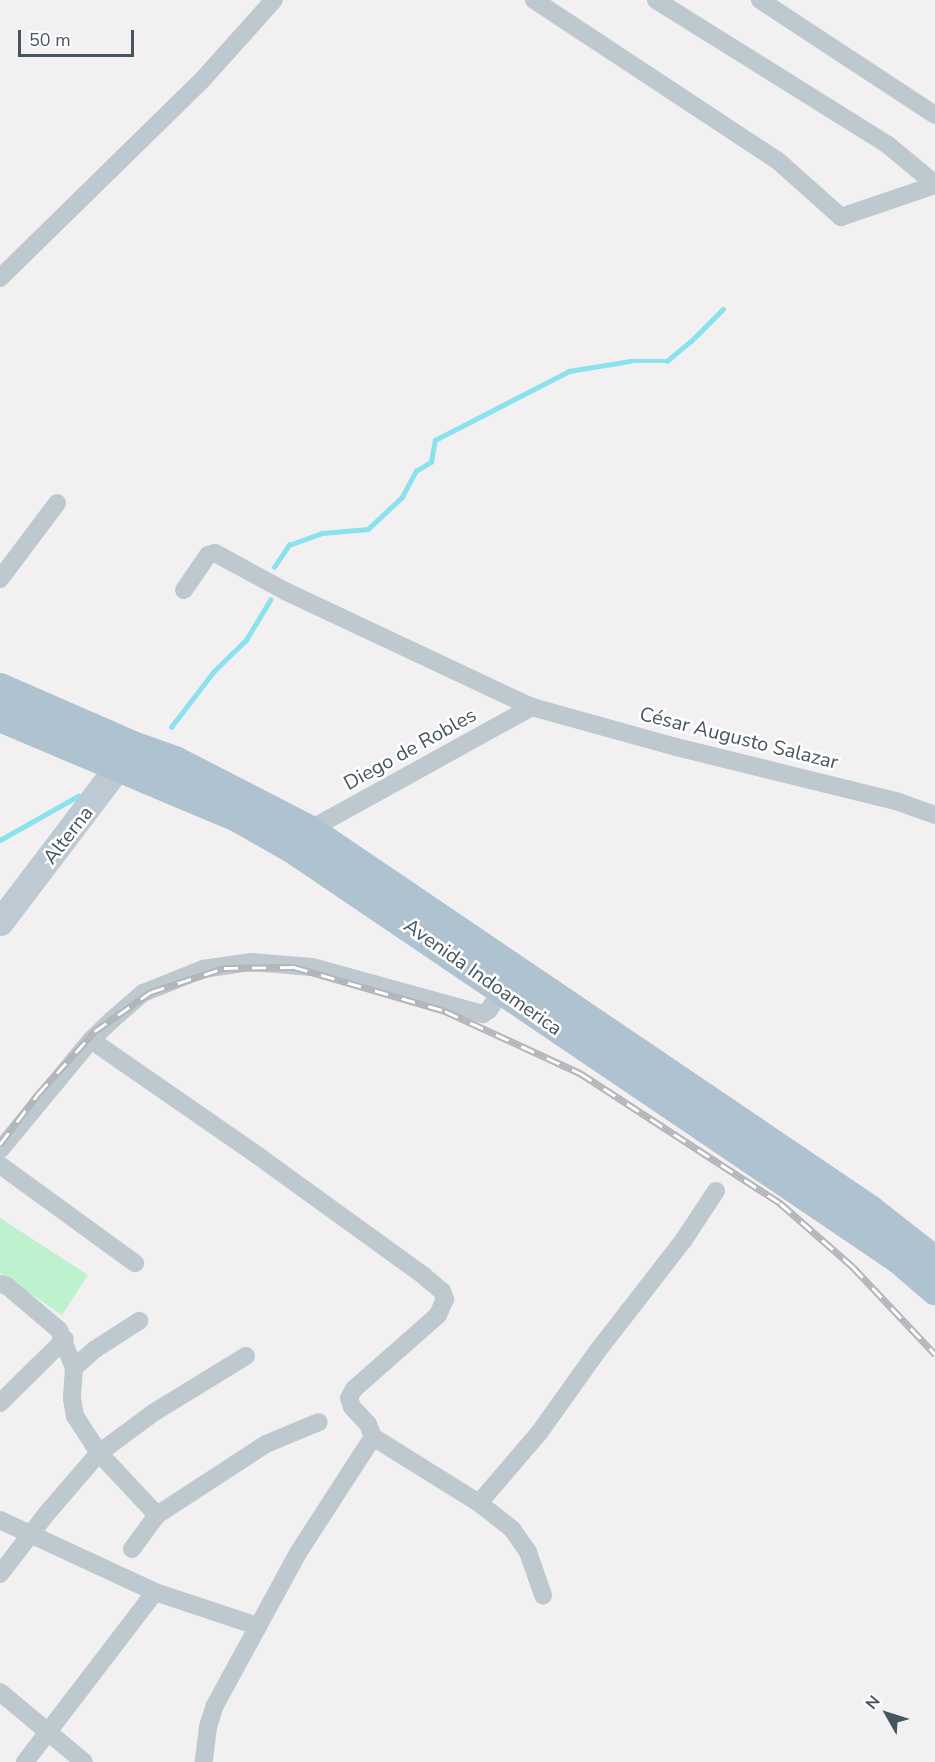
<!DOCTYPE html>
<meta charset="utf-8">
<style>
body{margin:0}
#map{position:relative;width:935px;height:1762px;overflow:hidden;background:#f2f0f0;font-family:"Nunito Sans",sans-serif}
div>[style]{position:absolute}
.green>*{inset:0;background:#bef1cd}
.stream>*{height:4.5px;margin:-2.25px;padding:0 2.25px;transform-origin:2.25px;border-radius:2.25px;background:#8ae2ef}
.street>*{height:18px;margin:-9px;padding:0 9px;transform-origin:9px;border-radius:9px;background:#bdc9cf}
.secondary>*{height:27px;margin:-13.5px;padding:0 13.5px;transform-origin:13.5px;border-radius:13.5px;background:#bdcad4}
.primary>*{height:30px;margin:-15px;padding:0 15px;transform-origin:15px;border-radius:15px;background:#afc2cf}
.rail>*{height:7px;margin-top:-3.5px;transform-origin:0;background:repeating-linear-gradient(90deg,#fff 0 14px,#b2b6ba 0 28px);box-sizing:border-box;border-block:2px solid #b2b6ba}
span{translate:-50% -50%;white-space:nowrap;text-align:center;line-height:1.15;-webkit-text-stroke:5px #fff;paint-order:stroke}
.street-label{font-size:20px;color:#47555e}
.north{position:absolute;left:857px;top:1684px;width:60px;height:60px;-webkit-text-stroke:4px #fff;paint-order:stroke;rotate:309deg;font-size:16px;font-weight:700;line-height:24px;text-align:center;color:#47555e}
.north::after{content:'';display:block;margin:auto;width:21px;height:27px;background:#47555e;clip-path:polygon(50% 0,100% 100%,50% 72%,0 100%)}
.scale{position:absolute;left:18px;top:30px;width:116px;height:27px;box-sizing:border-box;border:3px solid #47555e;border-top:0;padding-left:8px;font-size:18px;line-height:21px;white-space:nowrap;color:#47555e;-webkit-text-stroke:4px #fff;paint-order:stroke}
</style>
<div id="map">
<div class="green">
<div style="clip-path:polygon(0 1218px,88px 1275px,62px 1315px,0 1273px)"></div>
</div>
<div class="stream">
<div style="left:274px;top:567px;width:27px;rotate:-56deg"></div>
<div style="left:289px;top:545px;width:35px;rotate:-20deg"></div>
<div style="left:322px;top:533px;width:46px;rotate:-5deg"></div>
<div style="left:368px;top:529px;width:47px;rotate:-43.3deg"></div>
<div style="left:402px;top:497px;width:30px;rotate:-62deg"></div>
<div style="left:416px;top:471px;width:17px;rotate:-31deg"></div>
<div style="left:431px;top:462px;width:22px;rotate:-80deg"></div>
<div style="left:435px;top:440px;width:151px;rotate:-27.2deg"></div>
<div style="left:569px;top:371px;width:62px;rotate:-9.3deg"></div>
<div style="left:630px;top:361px;width:37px"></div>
<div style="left:667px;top:361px;width:31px;rotate:-40deg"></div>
<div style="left:691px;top:341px;width:45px;rotate:-45deg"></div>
<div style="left:171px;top:727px;width:71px;rotate:-52.5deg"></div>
<div style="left:214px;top:671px;width:45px;rotate:-44.1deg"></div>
<div style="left:246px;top:640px;width:47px;rotate:-59deg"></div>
<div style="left:0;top:840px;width:90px;rotate:-29.4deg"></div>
</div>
<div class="street">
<div style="left:534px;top:0;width:291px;rotate:33.4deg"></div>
<div style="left:777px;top:160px;width:86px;rotate:41.7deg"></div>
<div style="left:841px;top:217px;width:99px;rotate:-18.8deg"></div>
<div style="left:656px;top:0;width:274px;rotate:32deg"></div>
<div style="left:888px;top:145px;width:61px;rotate:39.7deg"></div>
<div style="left:760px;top:0;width:209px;rotate:33.3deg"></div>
<div style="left:0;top:278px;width:284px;rotate:-44.4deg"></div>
<div style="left:203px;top:79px;width:106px;rotate:-48.1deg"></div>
<div style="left:0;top:579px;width:95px;rotate:-53.1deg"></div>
<div style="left:184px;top:590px;width:42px;rotate:-55.6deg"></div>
<div style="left:208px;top:555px;width:7px;rotate:-16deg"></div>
<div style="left:215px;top:553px;width:80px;rotate:28.5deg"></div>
<div style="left:285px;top:591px;width:273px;rotate:25.2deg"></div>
<div style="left:532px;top:707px;width:149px;rotate:15.5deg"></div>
<div style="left:676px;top:747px;width:227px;rotate:13.8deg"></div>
<div style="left:896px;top:801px;width:41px;rotate:19.7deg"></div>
<div style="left:305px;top:836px;width:7px;rotate:-56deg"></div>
<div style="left:309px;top:830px;width:255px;rotate:-28.9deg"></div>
<div style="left:91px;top:1040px;width:202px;rotate:34.7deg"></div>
<div style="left:257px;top:1155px;width:206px;rotate:35.9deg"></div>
<div style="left:424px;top:1276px;width:23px;rotate:40deg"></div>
<div style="left:442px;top:1291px;width:9px;rotate:69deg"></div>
<div style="left:445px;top:1299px;width:17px;rotate:114deg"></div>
<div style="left:438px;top:1315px;width:112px;rotate:138.6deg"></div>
<div style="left:354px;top:1389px;width:10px;rotate:119deg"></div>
<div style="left:349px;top:1398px;width:9px;rotate:72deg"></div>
<div style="left:352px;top:1407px;width:23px;rotate:47deg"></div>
<div style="left:368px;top:1424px;width:14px;rotate:69deg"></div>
<div style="left:373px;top:1437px;width:138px;rotate:122.9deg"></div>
<div style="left:298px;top:1553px;width:173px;rotate:118.6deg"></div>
<div style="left:215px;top:1705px;width:23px;rotate:108deg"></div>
<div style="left:208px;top:1727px;width:35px;rotate:97deg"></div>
<div style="left:0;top:1150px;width:143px;rotate:-50.4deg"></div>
<div style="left:91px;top:1040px;width:30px;rotate:-44deg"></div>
<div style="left:113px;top:1019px;width:40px;rotate:-41deg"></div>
<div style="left:143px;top:993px;width:65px;rotate:-21.8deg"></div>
<div style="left:203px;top:969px;width:49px;rotate:-8.3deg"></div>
<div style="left:251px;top:962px;width:61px;rotate:4.7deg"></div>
<div style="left:312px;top:967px;width:177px;rotate:15.4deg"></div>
<div style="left:483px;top:1014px;width:7px;rotate:-34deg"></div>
<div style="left:489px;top:1010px;width:22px;rotate:-58deg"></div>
<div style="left:0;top:1165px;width:167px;rotate:36deg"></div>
<div style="left:0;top:1284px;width:7px;rotate:16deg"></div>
<div style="left:7px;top:1286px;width:68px;rotate:40.2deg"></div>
<div style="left:59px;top:1330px;width:41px;rotate:68.5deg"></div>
<div style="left:74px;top:1368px;width:30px;rotate:94deg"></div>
<div style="left:72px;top:1398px;width:18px;rotate:81deg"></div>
<div style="left:75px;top:1416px;width:44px;rotate:57deg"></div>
<div style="left:99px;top:1453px;width:85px;rotate:46.9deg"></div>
<div style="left:74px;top:1368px;width:27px;rotate:-42deg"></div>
<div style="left:94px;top:1350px;width:54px;rotate:-32.8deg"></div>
<div style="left:0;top:1403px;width:91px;rotate:-44.6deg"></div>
<div style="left:373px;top:1437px;width:125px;rotate:31.9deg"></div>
<div style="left:479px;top:1503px;width:42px;rotate:38.2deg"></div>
<div style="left:512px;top:1529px;width:28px;rotate:55deg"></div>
<div style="left:528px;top:1552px;width:46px;rotate:70.8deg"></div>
<div style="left:479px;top:1503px;width:92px;rotate:-49.4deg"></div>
<div style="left:539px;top:1433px;width:98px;rotate:-54.5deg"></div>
<div style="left:596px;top:1353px;width:142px;rotate:-52.2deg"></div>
<div style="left:683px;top:1241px;width:60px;rotate:-56.6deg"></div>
<div style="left:0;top:1520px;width:171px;rotate:24.9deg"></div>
<div style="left:155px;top:1592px;width:108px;rotate:18.4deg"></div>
<div style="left:132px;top:1549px;width:42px;rotate:-53.7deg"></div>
<div style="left:157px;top:1515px;width:130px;rotate:-33.1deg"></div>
<div style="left:266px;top:1444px;width:57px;rotate:-22.5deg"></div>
<div style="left:0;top:1574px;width:78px;rotate:-52.3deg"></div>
<div style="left:48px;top:1512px;width:78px;rotate:-49.2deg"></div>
<div style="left:99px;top:1453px;width:67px;rotate:-36.5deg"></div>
<div style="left:153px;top:1413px;width:109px;rotate:-31.5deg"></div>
<div style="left:0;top:1692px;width:109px;rotate:39.8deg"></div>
<div style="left:25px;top:1762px;width:214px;rotate:-52.6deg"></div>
</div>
<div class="secondary">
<div style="left:0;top:922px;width:215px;rotate:-52.8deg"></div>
</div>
<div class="primary">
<div style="left:0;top:688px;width:145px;rotate:23.6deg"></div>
<div style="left:133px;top:746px;width:45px;rotate:19.7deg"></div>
<div style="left:175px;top:761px;width:151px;rotate:27.2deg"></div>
<div style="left:309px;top:830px;width:678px;rotate:34.11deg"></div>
<div style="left:870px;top:1210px;width:83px;rotate:38.1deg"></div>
<div style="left:0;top:717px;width:259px;rotate:22.9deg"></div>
<div style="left:239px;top:818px;width:64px;rotate:29.7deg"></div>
<div style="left:295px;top:850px;width:729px;rotate:34.1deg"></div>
<div style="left:899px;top:1259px;width:48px;rotate:40.7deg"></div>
</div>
<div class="rail">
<div style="left:0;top:1144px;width:63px;rotate:-52.8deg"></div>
<div style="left:38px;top:1094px;width:85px;rotate:-47.9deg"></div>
<div style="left:95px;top:1031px;width:68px;rotate:-34.9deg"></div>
<div style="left:151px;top:992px;width:77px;rotate:-18.2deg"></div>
<div style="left:224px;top:968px;width:70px;rotate:-0.8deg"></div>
<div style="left:294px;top:967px;width:157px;rotate:16.2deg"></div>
<div style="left:445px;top:1011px;width:149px;rotate:24.7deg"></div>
<div style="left:580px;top:1073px;width:239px;rotate:33deg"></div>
<div style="left:780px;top:1203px;width:97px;rotate:41.2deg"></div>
<div style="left:853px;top:1267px;width:120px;rotate:46.7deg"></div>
</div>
<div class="street-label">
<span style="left:739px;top:738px;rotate:14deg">César Augusto Salazar</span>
<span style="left:410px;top:749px;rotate:-29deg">Diego de Robles</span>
<span style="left:68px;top:835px;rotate:-52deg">Alterna</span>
<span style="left:483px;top:977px;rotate:35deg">Avenida Indoamerica</span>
</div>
<div class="north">N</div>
<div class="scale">50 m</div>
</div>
